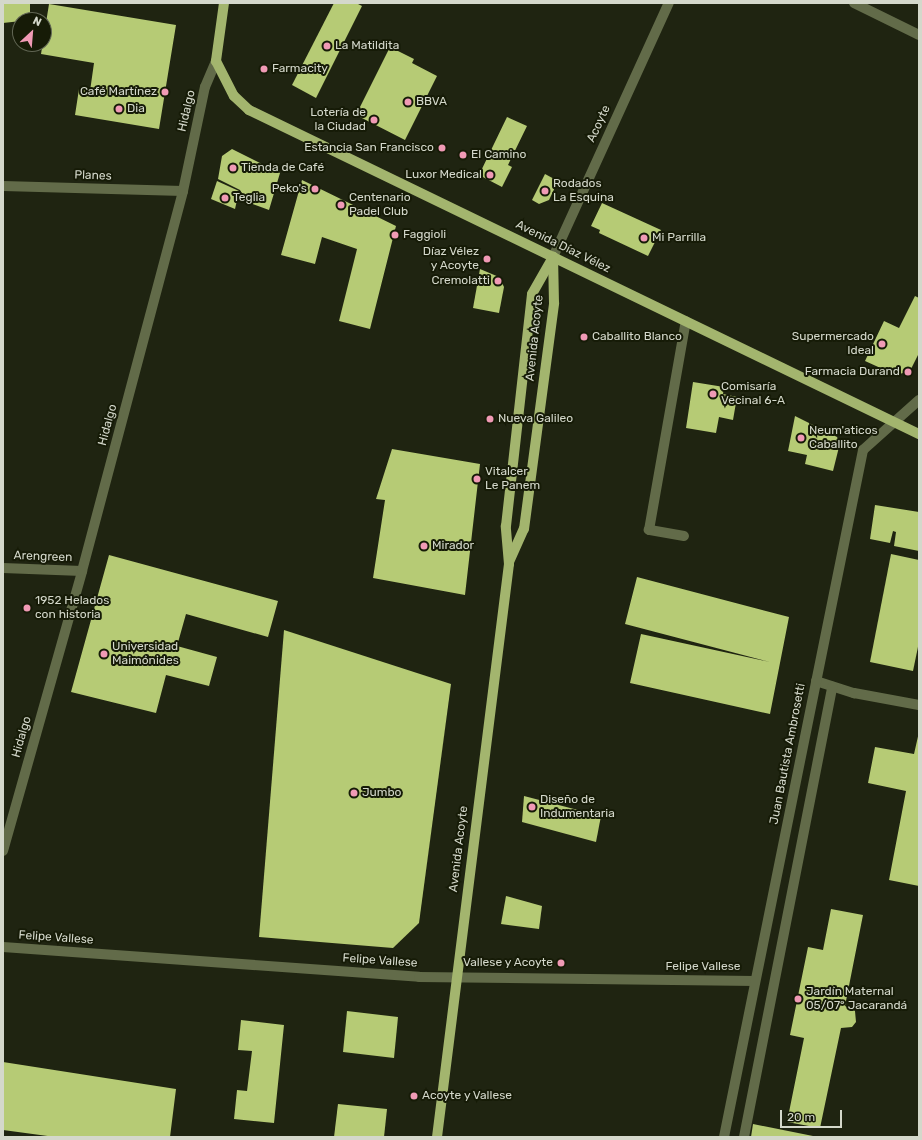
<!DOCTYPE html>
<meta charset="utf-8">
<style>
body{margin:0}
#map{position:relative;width:922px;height:1140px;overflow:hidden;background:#1f2411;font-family:Rubik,sans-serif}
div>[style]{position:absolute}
.building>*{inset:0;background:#b6cb75}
.minor>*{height:10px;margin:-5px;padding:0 5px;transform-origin:5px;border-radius:5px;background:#626b49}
.major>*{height:10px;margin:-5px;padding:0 5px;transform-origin:5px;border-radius:5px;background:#a3b56e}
.dots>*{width:11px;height:11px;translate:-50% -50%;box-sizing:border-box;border:2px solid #161b07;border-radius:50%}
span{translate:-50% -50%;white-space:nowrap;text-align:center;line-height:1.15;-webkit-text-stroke:4px #161b07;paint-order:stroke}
.poi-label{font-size:12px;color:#d4d8cb}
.left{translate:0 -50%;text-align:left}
.right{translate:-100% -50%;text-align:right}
.street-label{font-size:12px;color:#d4d8cb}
.frame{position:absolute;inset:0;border:4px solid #d4d8cb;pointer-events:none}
.north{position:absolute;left:12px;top:12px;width:40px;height:40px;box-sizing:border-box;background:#161b07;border:1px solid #626755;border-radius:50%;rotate:26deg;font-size:11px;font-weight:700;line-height:16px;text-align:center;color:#d4d8cb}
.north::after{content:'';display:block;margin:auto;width:14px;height:18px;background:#f09ab5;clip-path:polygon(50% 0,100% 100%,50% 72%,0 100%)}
.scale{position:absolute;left:780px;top:1110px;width:62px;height:18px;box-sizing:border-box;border:2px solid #d4d8cb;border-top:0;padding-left:5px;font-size:12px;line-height:14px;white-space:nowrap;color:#d4d8cb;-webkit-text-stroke:3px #161b07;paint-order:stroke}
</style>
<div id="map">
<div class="building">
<div style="clip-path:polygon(3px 3px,30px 3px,30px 20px,3px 23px)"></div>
<div style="clip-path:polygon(334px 3px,356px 3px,362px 6px,316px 98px,292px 85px)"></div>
<div style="clip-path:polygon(49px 4px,176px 25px,159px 129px,75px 115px,79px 89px,90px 91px,94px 63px,41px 54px)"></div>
<div style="clip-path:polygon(390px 47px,414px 59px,412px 63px,437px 76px,405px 140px,356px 115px)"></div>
<div style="clip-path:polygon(507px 117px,527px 126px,508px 165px,512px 167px,502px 187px,479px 175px)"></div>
<div style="clip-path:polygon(232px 149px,280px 173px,269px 210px,247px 202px,240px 190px,218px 179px,222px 156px)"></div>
<div style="clip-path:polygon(545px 174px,558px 181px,549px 200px,539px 204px,532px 200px)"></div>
<div style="clip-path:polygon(302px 180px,396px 226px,370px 329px,339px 321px,357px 249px,322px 237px,315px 264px,281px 255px)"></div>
<div style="clip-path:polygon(217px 181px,239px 191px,235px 209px,211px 199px)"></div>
<div style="clip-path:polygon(602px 203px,661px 230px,648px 256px,599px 233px,600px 230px,591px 226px)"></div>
<div style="clip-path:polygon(480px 269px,499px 277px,504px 287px,499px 313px,473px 308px)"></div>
<div style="clip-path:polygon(915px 296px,919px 298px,919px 353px,910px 371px,896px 375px,865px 361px,884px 321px,899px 328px)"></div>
<div style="clip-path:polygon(693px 382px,724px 387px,723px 394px,737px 397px,733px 420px,719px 417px,716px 433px,686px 428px)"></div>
<div style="clip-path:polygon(795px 416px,837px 437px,840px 443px,833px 471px,805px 464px,807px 455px,788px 451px)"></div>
<div style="clip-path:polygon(392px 449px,480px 464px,465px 595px,373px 578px,385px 500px,376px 499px)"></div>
<div style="clip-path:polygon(875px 505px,919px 512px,919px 551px,894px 546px,896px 532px,893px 531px,890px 543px,870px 539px)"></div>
<div style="clip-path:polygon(891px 554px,919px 560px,919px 642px,913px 671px,870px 662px)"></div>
<div style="clip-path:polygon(109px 555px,278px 601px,268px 637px,186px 614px,177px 646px,217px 657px,209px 686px,166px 675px,156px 713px,71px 692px)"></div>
<div style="clip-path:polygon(637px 577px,789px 617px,770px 714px,630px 683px,641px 634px,770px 662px,625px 624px)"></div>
<div style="clip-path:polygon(284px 630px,451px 684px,419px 923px,393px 948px,259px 937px)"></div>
<div style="clip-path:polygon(919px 732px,919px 886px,889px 880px,906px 791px,868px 783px,875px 747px,914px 754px)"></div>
<div style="clip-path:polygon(524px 796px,601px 816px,596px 842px,522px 822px)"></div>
<div style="clip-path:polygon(506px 896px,542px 906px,539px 929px,501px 924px)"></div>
<div style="clip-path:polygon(831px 909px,863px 915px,845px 1006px,855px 1011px,856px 1022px,852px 1027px,841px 1028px,820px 1128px,787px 1122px,804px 1038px,790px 1035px,808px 947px,823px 950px)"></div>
<div style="clip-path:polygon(347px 1011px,398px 1017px,394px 1058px,343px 1052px)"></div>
<div style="clip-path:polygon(241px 1020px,284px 1025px,274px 1123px,234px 1119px,237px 1090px,247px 1091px,252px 1051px,238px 1050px)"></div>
<div style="clip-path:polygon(3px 1062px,176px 1089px,170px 1137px,55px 1137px,3px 1130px)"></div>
<div style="clip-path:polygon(338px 1104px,387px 1109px,384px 1137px,334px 1137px)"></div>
<div style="clip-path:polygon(753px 1124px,813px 1136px,813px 1137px,751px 1137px)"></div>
</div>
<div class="minor">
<div style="left:854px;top:3px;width:72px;rotate:26.2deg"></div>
<div style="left:3px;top:186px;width:180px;rotate:1.6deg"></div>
<div style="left:553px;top:257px;width:279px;rotate:-65.5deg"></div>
<div style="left:684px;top:536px;width:36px;rotate:-170deg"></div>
<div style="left:649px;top:530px;width:212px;rotate:-80deg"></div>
<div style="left:3px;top:568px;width:79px;rotate:2.2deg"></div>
<div style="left:816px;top:681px;width:40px;rotate:18deg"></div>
<div style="left:854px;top:693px;width:66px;rotate:10.5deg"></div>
<div style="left:3px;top:851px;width:291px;rotate:-74.2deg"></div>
<div style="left:82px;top:571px;width:393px;rotate:-75.1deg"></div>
<div style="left:183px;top:191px;width:106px;rotate:-78.1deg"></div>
<div style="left:205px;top:87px;width:28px;rotate:-67deg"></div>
<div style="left:3px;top:947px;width:417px;rotate:4.1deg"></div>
<div style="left:419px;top:977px;width:336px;rotate:0.7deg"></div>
<div style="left:724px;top:1137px;width:701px;rotate:-78.56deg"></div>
<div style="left:863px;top:450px;width:75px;rotate:-41.8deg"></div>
<div style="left:744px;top:1137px;width:459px;rotate:-78.9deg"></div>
</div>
<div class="major">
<div style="left:224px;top:3px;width:59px;rotate:97.9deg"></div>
<div style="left:216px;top:61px;width:39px;rotate:63deg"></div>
<div style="left:234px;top:96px;width:21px;rotate:43deg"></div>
<div style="left:249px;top:110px;width:744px;rotate:25.81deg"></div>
<div style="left:509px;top:562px;width:36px;rotate:-66deg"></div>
<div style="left:524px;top:529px;width:228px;rotate:-82.4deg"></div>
<div style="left:554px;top:303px;width:46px;rotate:-91.2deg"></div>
<div style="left:437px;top:1137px;width:578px;rotate:-82.84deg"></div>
<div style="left:509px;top:564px;width:38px;rotate:-95deg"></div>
<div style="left:506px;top:526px;width:233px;rotate:-83.6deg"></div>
<div style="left:532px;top:294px;width:43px;rotate:-60.4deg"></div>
</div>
<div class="dots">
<div style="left:327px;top:46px;background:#f09ab5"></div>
<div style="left:264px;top:69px;background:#f09ab5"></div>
<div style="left:165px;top:92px;background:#f09ab5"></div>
<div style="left:408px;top:102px;background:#f09ab5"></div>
<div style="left:119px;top:109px;background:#f09ab5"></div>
<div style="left:374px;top:120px;background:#f09ab5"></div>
<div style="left:442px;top:148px;background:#f09ab5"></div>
<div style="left:463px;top:155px;background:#f09ab5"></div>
<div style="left:233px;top:168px;background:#f09ab5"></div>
<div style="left:490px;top:175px;background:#f09ab5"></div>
<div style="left:315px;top:189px;background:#f09ab5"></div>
<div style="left:545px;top:191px;background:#f09ab5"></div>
<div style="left:225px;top:198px;background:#f09ab5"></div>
<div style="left:341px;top:205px;background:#f09ab5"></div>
<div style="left:395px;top:235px;background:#f09ab5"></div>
<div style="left:644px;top:238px;background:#f09ab5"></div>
<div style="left:487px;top:259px;background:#f09ab5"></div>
<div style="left:498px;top:281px;background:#f09ab5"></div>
<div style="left:584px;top:337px;background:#f09ab5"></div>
<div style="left:882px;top:344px;background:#f09ab5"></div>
<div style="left:908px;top:372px;background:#f09ab5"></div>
<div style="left:713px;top:394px;background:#f09ab5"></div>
<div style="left:490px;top:419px;background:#f09ab5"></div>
<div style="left:801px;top:438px;background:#f09ab5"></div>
<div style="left:477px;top:479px;background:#f09ab5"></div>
<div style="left:424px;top:546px;background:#f09ab5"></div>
<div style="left:27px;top:608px;background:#f09ab5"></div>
<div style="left:104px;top:654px;background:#f09ab5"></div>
<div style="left:354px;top:793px;background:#f09ab5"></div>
<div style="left:532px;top:807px;background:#f09ab5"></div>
<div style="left:561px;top:963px;background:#f09ab5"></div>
<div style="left:798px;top:999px;background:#f09ab5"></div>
<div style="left:414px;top:1096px;background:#f09ab5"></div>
</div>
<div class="poi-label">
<span class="left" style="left:335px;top:46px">La Matildita</span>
<span class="left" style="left:272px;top:69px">Farmacity</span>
<span class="right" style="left:157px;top:92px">Café Martínez</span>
<span class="left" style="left:416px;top:102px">BBVA</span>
<span class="left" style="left:127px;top:109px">Dia</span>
<span class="right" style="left:366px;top:120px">Lotería de<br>la Ciudad</span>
<span class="right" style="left:434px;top:148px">Estancia San Francisco</span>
<span class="left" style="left:471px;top:155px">El Camino</span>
<span class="left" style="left:241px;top:168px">Tienda de Café</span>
<span class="right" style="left:482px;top:175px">Luxor Medical</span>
<span class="left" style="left:553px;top:191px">Rodados<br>La Esquina</span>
<span class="right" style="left:307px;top:189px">Peko's</span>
<span class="left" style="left:233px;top:198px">Teglia</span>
<span class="left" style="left:349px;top:205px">Centenario<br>Padel Club</span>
<span class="left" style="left:403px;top:235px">Faggioli</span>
<span class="left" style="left:652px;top:238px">Mi Parrilla</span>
<span class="right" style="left:479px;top:259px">Díaz Vélez<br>y Acoyte</span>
<span class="right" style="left:490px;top:281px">Cremolatti</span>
<span class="left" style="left:592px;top:337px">Caballito Blanco</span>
<span class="right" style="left:874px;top:344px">Supermercado<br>Ideal</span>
<span class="right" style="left:900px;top:372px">Farmacia Durand</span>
<span class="left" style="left:721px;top:394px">Comisaría<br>Vecinal 6-A</span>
<span class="left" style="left:498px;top:419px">Nueva Galileo</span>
<span class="left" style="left:809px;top:438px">Neum'aticos<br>Caballito</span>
<span class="left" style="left:485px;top:479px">Vitalcer<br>Le Panem</span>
<span class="left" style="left:432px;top:546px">Mirador</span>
<span class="left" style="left:35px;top:608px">1952 Helados<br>con historia</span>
<span class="left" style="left:112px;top:654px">Universidad<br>Maimónides</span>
<span class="left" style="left:362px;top:793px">Jumbo</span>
<span class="left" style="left:540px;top:807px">Diseño de<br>Indumentaria</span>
<span class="right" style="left:553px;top:963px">Vallese y Acoyte</span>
<span class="left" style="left:806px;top:999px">Jardín Maternal<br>05/07° Jacarandá</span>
<span class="left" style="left:422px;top:1096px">Acoyte y Vallese</span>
</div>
<div class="street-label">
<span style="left:187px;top:111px;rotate:-77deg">Hidalgo</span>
<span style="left:599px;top:124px;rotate:-65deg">Acoyte</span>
<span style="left:93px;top:176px;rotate:2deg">Planes</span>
<span style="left:563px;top:247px;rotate:26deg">Avenida Díaz Vélez</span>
<span style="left:535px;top:338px;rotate:-84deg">Avenida Acoyte</span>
<span style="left:108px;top:425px;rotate:-75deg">Hidalgo</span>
<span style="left:43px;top:557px;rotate:2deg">Arengreen</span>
<span style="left:22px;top:737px;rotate:-74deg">Hidalgo</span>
<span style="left:788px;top:754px;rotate:-79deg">Juan Bautista Ambrosetti</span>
<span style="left:459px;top:849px;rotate:-83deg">Avenida Acoyte</span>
<span style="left:56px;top:938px;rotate:4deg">Felipe Vallese</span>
<span style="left:380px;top:961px;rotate:4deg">Felipe Vallese</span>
<span style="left:703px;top:967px">Felipe Vallese</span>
</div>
<div class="frame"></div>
<div class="north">N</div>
<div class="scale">20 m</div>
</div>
